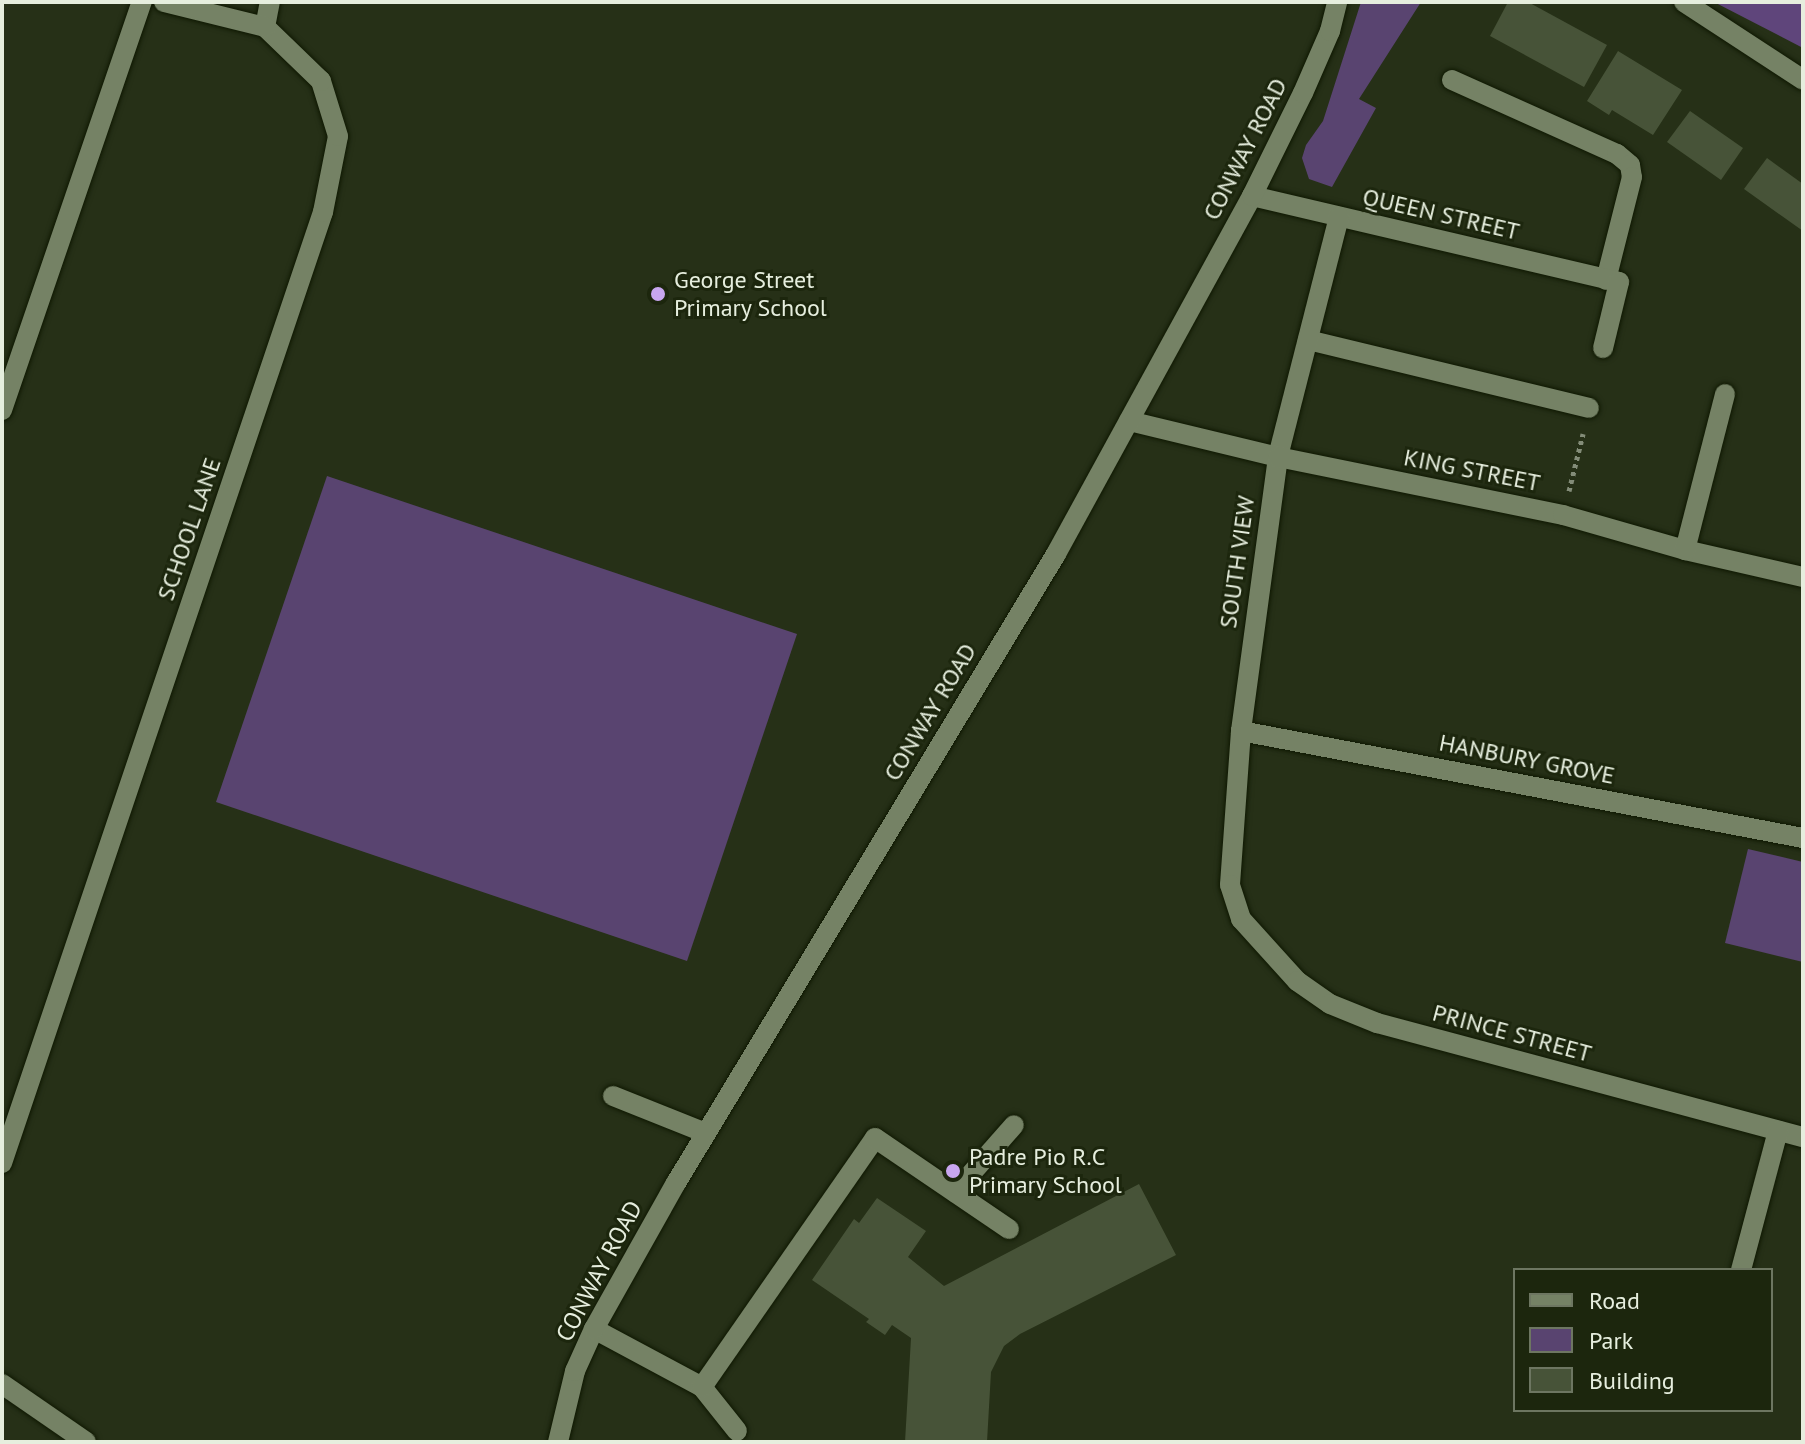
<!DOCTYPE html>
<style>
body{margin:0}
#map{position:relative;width:1805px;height:1444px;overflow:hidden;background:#263017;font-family:"PT Sans",sans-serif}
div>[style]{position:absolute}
.green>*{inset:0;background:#594470}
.forest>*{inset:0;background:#5f457b}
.building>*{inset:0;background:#475338}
.path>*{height:5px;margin-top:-2.5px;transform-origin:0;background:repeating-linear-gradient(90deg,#838c78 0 4px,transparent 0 8px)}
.roads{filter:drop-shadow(0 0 2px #0f1802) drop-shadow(0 0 2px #0f1802)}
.lane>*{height:20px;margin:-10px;padding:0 10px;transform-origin:10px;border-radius:10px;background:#758265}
.street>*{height:20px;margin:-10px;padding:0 10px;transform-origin:10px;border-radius:10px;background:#758265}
.dots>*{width:22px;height:22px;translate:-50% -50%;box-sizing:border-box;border:4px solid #1c260d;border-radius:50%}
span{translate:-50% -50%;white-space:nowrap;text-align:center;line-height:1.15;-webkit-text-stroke:6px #1c260d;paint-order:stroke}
.street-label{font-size:24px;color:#e6eede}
.poi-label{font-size:24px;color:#e6eede}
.left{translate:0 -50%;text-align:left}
.frame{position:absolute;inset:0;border:4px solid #e6eede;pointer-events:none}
.legend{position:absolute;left:1513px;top:1268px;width:260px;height:144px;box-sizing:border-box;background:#1c260d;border:2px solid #6d7661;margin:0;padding:10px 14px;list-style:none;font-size:24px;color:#e6eede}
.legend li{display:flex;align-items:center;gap:16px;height:40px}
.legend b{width:40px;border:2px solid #6d7661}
</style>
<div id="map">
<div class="green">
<div style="clip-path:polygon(1361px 2px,1421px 2px,1359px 99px,1376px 108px,1332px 187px,1309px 179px,1302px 158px,1306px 145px,1323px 121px)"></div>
<div style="clip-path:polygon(327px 476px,797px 634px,687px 961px,216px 802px)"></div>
<div style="clip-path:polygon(1748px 849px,1803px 862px,1803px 962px,1725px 943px)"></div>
</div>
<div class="forest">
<div style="clip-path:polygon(1714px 2px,1803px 2px,1803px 48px)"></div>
</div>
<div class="building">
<div style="clip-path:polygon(1508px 2px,1528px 2px,1607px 45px,1584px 87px,1490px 36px)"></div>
<div style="clip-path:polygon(1618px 51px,1682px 90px,1653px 135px,1612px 110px,1609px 115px,1587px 101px)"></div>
<div style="clip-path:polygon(1690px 111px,1743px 148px,1721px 180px,1667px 142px)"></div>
<div style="clip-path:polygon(1767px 158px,1803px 184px,1803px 231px,1744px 189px)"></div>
<div style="clip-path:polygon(1139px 1184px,1176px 1255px,1020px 1334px,1004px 1346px,991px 1372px,987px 1442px,905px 1442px,911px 1338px,892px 1325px,885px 1335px,866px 1322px,869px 1319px,812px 1280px,854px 1219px,859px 1223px,877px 1198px,926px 1231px,908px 1257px,944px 1286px)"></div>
</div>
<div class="path">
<div style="left:1569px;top:491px;width:59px;rotate:-76.2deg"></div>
</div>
<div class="roads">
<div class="lane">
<div style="left:1452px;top:80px;width:181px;rotate:24.2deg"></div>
<div style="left:1617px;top:154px;width:17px;rotate:40deg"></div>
<div style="left:1630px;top:165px;width:12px;rotate:81deg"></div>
<div style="left:1632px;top:177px;width:106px;rotate:104.2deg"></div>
<div style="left:1308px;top:340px;width:289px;rotate:13.6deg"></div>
<div style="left:2px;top:410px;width:431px;rotate:-71.1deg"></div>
<div style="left:613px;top:1096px;width:100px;rotate:21.7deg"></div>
<div style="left:955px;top:1192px;width:89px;rotate:-48.6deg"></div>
<div style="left:594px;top:1329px;width:123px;rotate:28.2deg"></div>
<div style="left:702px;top:1387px;width:56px;rotate:51.5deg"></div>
<div style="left:702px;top:1387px;width:303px;rotate:-55.2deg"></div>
<div style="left:875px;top:1138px;width:162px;rotate:34.2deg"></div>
</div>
<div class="street">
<div style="left:1684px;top:2px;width:142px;rotate:33.2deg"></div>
<div style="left:265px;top:27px;width:25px;rotate:-79deg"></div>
<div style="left:1252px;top:196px;width:377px;rotate:13.2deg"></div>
<div style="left:1619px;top:282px;width:68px;rotate:103.6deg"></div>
<div style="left:1339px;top:217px;width:248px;rotate:104.3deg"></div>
<div style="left:1278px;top:457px;width:276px;rotate:97.7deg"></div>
<div style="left:1241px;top:731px;width:154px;rotate:94.1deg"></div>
<div style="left:1230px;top:885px;width:36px;rotate:72deg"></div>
<div style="left:1241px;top:919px;width:84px;rotate:47.9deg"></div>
<div style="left:1297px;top:981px;width:40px;rotate:34.9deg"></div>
<div style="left:1330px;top:1004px;width:51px;rotate:22deg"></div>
<div style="left:1377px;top:1023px;width:441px;rotate:15deg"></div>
<div style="left:1129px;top:421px;width:153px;rotate:13.6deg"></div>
<div style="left:1278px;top:457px;width:291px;rotate:11.5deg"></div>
<div style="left:1563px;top:515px;width:127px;rotate:16deg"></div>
<div style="left:1685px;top:550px;width:121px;rotate:12.9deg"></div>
<div style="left:1685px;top:550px;width:161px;rotate:-75.6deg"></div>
<div style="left:1241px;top:731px;width:572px;rotate:10.78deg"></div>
<div style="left:2px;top:1163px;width:1004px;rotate:-71.35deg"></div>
<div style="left:323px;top:212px;width:77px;rotate:-78.8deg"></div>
<div style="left:338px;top:136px;width:58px;rotate:-107.2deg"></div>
<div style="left:321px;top:81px;width:78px;rotate:-136deg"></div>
<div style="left:265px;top:27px;width:104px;rotate:-166.1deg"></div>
<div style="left:1741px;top:1270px;width:144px;rotate:-75.1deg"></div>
<div style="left:2px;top:1384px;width:102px;rotate:34.6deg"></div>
<div style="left:558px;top:1442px;width:73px;rotate:-76.5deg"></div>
<div style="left:575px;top:1371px;width:46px;rotate:-65.7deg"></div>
<div style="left:594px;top:1329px;width:167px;rotate:-60.7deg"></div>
<div style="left:676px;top:1183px;width:735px;rotate:-58.86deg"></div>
<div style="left:1056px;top:554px;width:408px;rotate:-61.3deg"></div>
<div style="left:1252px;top:196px;width:115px;rotate:-63.7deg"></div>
<div style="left:1303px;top:93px;width:68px;rotate:-66.5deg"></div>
<div style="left:1330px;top:31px;width:30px;rotate:-76deg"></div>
</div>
</div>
<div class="dots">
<div style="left:658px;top:294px;background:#c8a6ef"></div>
<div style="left:953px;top:1171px;background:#c8a6ef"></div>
</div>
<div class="street-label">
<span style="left:1245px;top:149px;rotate:-63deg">CONWAY ROAD</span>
<span style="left:1441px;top:214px;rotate:13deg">QUEEN STREET</span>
<span style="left:1472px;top:470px;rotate:11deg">KING STREET</span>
<span style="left:189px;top:529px;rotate:-71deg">SCHOOL LANE</span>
<span style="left:1237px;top:562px;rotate:-82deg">SOUTH VIEW</span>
<span style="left:930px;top:712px;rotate:-59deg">CONWAY ROAD</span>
<span style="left:1527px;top:759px;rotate:11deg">HANBURY GROVE</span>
<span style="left:1512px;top:1033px;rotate:15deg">PRINCE STREET</span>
<span style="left:599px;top:1271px;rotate:-62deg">CONWAY ROAD</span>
</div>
<div class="poi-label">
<span class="left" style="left:674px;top:294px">George Street<br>Primary School</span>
<span class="left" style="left:969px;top:1171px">Padre Pio R.C<br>Primary School</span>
</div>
<div class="frame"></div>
<ul class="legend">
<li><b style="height:10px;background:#758265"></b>Road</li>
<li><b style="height:22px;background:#594470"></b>Park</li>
<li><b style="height:22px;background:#475338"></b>Building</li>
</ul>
</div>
